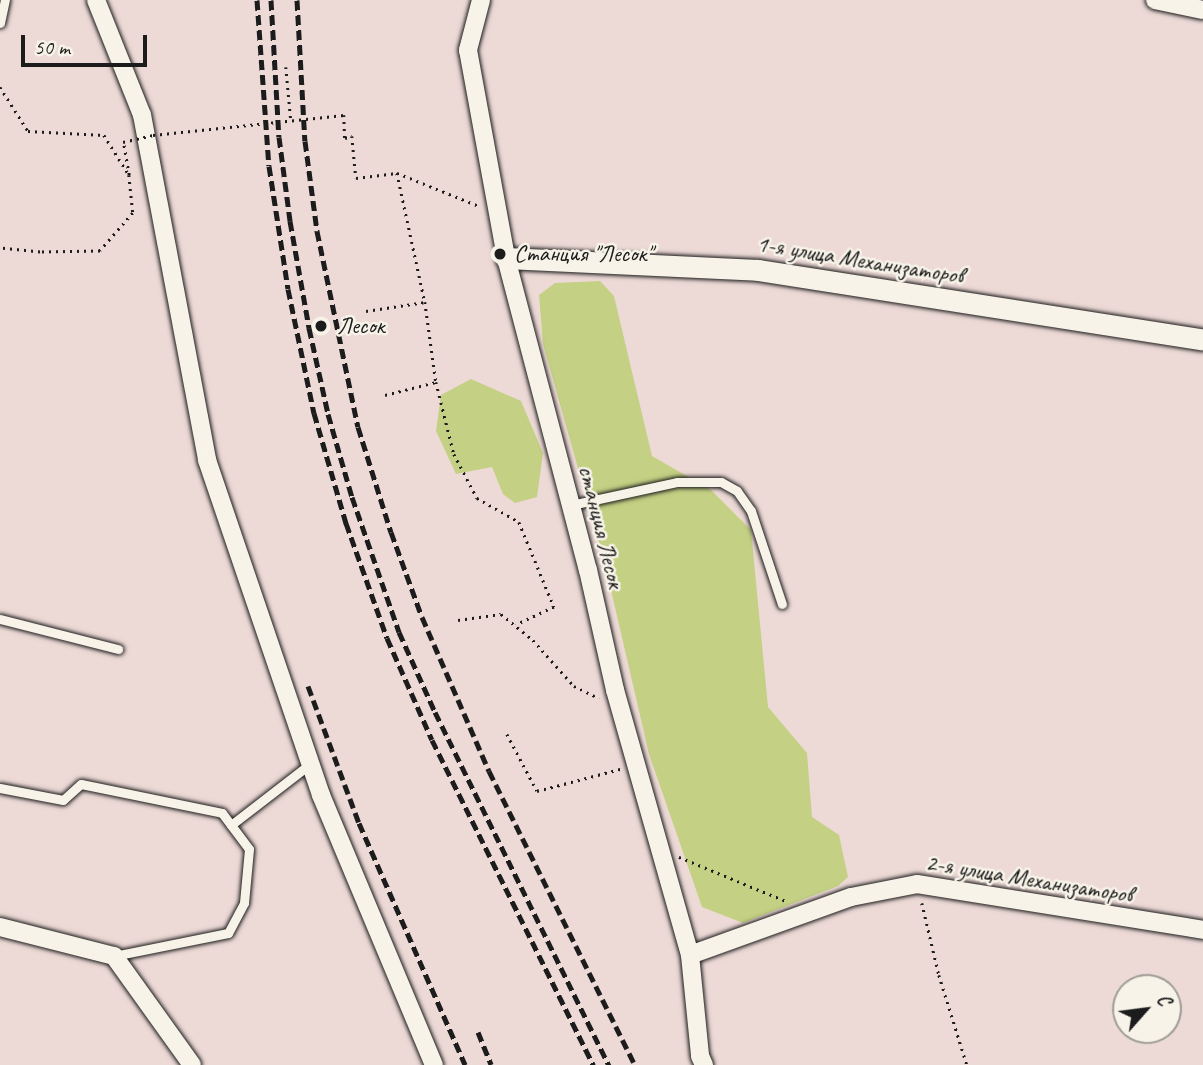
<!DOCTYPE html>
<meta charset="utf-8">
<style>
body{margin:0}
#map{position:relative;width:1203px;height:1065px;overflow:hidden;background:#eddad7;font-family:Caveat,sans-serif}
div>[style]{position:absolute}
.green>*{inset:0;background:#c4d083}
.path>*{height:2.5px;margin-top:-1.25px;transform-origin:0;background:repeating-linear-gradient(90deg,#1c1c1c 0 2px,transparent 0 7px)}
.roads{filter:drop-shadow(0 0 2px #1c1c1c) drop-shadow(0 0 2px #1c1c1c)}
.service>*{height:9px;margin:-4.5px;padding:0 4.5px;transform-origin:4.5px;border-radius:4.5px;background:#f7f3e8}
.minor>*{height:18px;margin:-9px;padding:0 9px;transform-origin:9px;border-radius:9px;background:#f7f3e8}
.tertiary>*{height:21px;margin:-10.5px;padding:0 10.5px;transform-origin:10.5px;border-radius:10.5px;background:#f7f3e8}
.rail>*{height:5px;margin-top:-2.5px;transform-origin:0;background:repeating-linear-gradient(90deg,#1c1c1c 0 10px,transparent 0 15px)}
.path-bridge>*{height:2.5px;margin-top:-1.25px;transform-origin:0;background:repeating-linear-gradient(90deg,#1c1c1c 0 2px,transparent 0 7px)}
.dots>*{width:19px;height:19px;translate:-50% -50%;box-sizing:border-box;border:4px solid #f7f3e8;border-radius:50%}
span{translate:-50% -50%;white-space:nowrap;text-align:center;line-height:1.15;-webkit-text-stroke:5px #f7f3e8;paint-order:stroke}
.poi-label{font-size:24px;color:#1c1c1c}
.left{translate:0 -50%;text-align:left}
.street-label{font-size:24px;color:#1c1c1c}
.north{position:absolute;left:1112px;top:974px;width:70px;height:70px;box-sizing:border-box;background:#f7f3e8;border:2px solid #9f9d96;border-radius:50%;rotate:62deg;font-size:19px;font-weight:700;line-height:28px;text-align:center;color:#1c1c1c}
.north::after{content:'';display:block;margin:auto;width:24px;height:32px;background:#1c1c1c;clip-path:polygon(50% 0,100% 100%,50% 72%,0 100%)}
.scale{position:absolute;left:21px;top:35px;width:126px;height:32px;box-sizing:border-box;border:4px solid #1c1c1c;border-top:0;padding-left:9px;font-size:21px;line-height:24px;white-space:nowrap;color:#1c1c1c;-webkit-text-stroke:5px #f7f3e8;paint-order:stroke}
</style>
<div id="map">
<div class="green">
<div style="clip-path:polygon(600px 281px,614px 296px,652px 456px,711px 490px,751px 530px,768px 707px,807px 753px,812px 817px,839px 835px,848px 877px,838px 886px,743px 923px,702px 907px,649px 754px,604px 560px,543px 344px,539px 295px,555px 283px)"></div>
<div style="clip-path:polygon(471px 379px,521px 401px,543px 453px,537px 497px,515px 503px,503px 494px,492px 467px,456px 474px,436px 431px,441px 395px)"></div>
</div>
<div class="path">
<div style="left:286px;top:67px;width:54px;rotate:84.7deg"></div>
<div style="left:0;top:87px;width:52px;rotate:57.5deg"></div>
<div style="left:28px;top:131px;width:76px;rotate:3deg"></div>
<div style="left:104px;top:135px;width:47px;rotate:58deg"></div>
<div style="left:129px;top:175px;width:38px;rotate:84deg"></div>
<div style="left:133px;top:213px;width:50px;rotate:131deg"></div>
<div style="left:100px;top:251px;width:60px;rotate:179deg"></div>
<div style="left:40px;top:252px;width:40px;rotate:-174.3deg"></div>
<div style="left:344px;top:115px;width:23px;rotate:88deg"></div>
<div style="left:345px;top:138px;width:7px;rotate:-16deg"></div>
<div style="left:352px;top:136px;width:42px;rotate:84.6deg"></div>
<div style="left:356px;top:178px;width:41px;rotate:-7deg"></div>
<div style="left:397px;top:173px;width:132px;rotate:77.8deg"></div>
<div style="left:397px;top:173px;width:88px;rotate:21.9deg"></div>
<div style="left:366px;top:311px;width:60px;rotate:-8.7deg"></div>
<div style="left:425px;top:302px;width:81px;rotate:82.2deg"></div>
<div style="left:385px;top:395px;width:53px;rotate:-14.3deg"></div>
<div style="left:436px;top:382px;width:74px;rotate:76deg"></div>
<div style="left:454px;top:454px;width:50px;rotate:62.4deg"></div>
<div style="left:477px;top:498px;width:48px;rotate:29.7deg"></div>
<div style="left:519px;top:522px;width:92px;rotate:67.6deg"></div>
<div style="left:554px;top:607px;width:42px;rotate:154.7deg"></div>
<div style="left:458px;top:620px;width:43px;rotate:-7.9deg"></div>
<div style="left:501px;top:614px;width:41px;rotate:39.1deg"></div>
<div style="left:533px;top:640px;width:62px;rotate:48.3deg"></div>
<div style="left:574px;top:686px;width:28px;rotate:26deg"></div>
<div style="left:507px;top:734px;width:64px;rotate:62.2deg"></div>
<div style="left:537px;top:791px;width:86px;rotate:-14.8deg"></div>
<div style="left:679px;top:857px;width:116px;rotate:22.4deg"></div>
<div style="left:922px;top:903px;width:74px;rotate:76.7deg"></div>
<div style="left:939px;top:975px;width:94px;rotate:72.7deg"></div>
</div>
<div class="roads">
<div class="service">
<div style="left:0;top:23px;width:24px;rotate:-78deg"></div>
<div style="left:571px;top:505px;width:108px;rotate:-12.2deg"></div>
<div style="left:677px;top:482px;width:44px"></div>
<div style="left:721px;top:482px;width:18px;rotate:29deg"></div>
<div style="left:737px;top:491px;width:24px;rotate:55deg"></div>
<div style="left:751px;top:511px;width:98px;rotate:71.6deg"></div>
<div style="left:0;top:619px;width:122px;rotate:14.3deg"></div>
<div style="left:0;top:788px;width:64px;rotate:10.8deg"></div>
<div style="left:63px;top:800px;width:24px;rotate:-42deg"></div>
<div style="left:81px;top:784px;width:144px;rotate:11.6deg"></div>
<div style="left:222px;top:813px;width:45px;rotate:53.1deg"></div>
<div style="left:249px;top:849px;width:54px;rotate:95.3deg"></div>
<div style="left:244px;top:903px;width:34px;rotate:118deg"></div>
<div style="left:228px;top:933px;width:116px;rotate:168.6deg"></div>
<div style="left:231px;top:825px;width:100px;rotate:-37.7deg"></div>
</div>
<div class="minor">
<div style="left:96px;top:0;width:124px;rotate:68.2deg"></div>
<div style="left:142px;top:115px;width:351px;rotate:79.3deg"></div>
<div style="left:207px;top:460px;width:354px;rotate:71.2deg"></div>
<div style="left:321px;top:795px;width:293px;rotate:67.3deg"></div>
<div style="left:481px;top:0;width:52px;rotate:104.6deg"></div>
<div style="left:468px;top:50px;width:211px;rotate:79.6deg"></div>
<div style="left:506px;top:258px;width:323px;rotate:75.3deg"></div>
<div style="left:588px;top:570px;width:123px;rotate:77.3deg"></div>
<div style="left:615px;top:690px;width:275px;rotate:74.2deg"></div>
<div style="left:690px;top:955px;width:101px;rotate:84.3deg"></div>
<div style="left:700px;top:1056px;width:10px;rotate:66deg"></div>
<div style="left:1155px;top:0;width:49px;rotate:11.8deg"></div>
<div style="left:0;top:927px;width:118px;rotate:14.3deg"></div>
<div style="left:114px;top:956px;width:134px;rotate:54.4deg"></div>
<div style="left:690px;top:955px;width:171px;rotate:-19.8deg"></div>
<div style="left:851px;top:897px;width:67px;rotate:-11.1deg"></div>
<div style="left:917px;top:884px;width:290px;rotate:9.1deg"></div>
</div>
<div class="tertiary">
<div style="left:506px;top:258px;width:252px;rotate:2.7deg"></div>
<div style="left:758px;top:270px;width:450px;rotate:8.9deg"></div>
</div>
</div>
<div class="rail">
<div style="left:257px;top:0;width:166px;rotate:85.9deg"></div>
<div style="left:269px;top:166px;width:124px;rotate:81.2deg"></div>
<div style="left:288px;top:289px;width:127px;rotate:78.2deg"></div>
<div style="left:314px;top:413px;width:115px;rotate:73.8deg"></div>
<div style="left:346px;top:523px;width:122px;rotate:70.4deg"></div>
<div style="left:387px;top:638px;width:111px;rotate:66.2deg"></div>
<div style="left:432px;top:740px;width:363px;rotate:63.6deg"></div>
<div style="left:271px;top:0;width:137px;rotate:86.7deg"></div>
<div style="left:279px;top:137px;width:85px;rotate:82.5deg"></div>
<div style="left:290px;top:221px;width:109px;rotate:79.9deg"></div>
<div style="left:309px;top:328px;width:88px;rotate:77.5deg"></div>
<div style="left:328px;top:414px;width:86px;rotate:73.9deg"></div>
<div style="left:352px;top:497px;width:143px;rotate:70.8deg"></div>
<div style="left:399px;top:632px;width:88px;rotate:65.8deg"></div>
<div style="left:435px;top:712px;width:394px;rotate:63.8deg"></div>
<div style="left:297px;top:0;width:141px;rotate:86.8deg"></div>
<div style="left:305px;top:141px;width:91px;rotate:82.4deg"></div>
<div style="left:317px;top:231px;width:200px;rotate:78.2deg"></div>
<div style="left:358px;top:427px;width:110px;rotate:72.6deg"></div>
<div style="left:391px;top:532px;width:90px;rotate:70deg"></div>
<div style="left:422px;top:617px;width:168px;rotate:66.5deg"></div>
<div style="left:489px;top:771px;width:328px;rotate:63.6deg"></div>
<div style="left:308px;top:686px;width:146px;rotate:69.6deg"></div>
<div style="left:359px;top:823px;width:264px;rotate:66.3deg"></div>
<div style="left:478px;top:1032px;width:35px;rotate:68deg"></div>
</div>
<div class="path-bridge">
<div style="left:129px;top:175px;width:34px;rotate:-100deg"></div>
<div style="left:123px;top:142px;width:31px;rotate:-13deg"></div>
<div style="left:153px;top:135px;width:192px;rotate:-6deg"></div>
</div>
<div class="dots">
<div style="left:500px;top:254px;background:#1c1c1c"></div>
<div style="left:321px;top:326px;background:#1c1c1c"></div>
</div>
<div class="poi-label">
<span class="left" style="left:514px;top:254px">Станция "Лесок"</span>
<span class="left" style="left:337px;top:326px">Лесок</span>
</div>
<div class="street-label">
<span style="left:860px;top:260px;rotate:9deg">1-я улица Механизаторов</span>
<span style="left:601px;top:527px;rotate:76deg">станция Лесок</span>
<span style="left:1029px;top:879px;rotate:9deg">2-я улица Механизаторов</span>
</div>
<div class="north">С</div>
<div class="scale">50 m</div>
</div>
